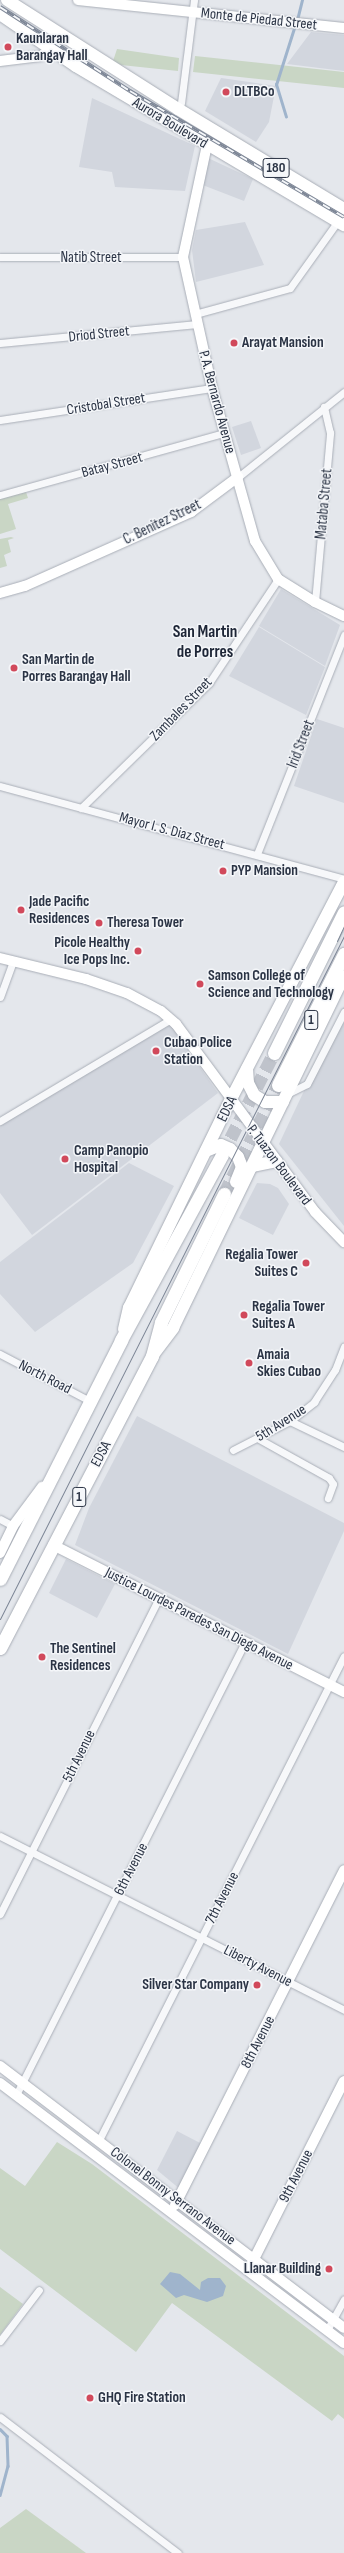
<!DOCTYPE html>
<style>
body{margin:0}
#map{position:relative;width:344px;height:2553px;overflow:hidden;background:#e4e7ec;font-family:"Sofia Sans Condensed",sans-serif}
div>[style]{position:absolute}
.built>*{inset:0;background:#d2d6de}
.green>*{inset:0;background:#c9d6c5}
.water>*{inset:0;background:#9fb4cc}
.stream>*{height:2.5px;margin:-1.25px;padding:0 1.25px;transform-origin:1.25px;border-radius:1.25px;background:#9fb4cc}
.highway-tunnel>*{height:13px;margin-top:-6.5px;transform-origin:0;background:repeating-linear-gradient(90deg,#bfc3cb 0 13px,transparent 0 19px)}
.roads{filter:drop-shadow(0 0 1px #a9aeb7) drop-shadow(0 0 1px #a9aeb7)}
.street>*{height:7px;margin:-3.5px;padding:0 3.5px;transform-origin:3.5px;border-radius:3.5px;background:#f7f8fa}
.secondary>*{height:10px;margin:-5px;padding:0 5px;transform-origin:5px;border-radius:5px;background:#fff}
.primary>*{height:12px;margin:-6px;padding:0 6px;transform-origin:6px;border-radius:6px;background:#fff}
.highway>*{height:13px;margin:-6.5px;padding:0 6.5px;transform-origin:6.5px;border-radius:6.5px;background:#fff}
.tram>*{height:1px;margin:-0.5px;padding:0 0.5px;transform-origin:0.5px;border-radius:0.5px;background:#7d8696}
.rail>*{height:4px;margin-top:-2px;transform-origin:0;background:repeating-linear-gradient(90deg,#f4f6f9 0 8px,#7d8696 0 16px);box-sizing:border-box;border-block:1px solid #7d8696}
.dots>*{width:11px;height:11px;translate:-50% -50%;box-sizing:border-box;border:2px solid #f4f6f9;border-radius:50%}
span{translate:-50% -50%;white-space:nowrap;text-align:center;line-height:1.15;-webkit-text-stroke:3px #f4f6f9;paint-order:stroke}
.shield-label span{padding:1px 3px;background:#f4f6f9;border:1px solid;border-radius:3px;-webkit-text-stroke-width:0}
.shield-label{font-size:14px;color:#2b3445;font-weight:700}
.street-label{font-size:15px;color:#2b3445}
.poi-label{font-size:15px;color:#2b3445;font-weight:700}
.left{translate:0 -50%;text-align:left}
.right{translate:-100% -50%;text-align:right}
.quarter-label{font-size:17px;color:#1d2536;font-weight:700}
</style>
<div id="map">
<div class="built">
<div style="clip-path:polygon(311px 32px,344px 35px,344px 71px,287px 64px)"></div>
<div style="clip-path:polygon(221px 78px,276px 86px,269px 122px,256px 142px,205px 111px)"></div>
<div style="clip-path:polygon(92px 98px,195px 146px,185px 191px,115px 187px,112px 172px,79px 167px)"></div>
<div style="clip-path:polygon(208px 158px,253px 179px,244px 201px,200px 184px)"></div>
<div style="clip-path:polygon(245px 222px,264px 265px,196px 282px,192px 250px,196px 230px)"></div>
<div style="clip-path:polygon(251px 421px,261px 448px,241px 455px,232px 427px)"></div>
<div style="clip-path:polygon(281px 589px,340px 625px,325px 666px,259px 626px)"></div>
<div style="clip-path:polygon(259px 627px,325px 667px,306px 715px,229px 676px)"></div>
<div style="clip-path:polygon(317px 719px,344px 728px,344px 803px,294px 786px)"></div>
<div style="clip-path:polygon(344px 1006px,344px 1226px,279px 1144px)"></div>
<div style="clip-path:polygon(169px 1023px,218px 1093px,32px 1235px,0 1193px,0 1126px)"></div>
<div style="clip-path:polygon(129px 1163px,174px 1186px,133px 1263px,35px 1332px,0 1294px,0 1262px)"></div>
<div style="clip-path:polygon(257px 1183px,270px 1184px,278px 1188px,289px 1204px,273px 1235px,239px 1218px)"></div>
<div style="clip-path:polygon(137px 1416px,344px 1523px,344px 1531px,288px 1654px,75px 1545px,89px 1508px)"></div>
<div style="clip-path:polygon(66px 1559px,115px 1584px,97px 1618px,49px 1593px)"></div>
<div style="clip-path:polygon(177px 2131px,202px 2144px,181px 2190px,157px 2170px)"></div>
</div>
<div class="green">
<div style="clip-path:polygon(117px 49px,179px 58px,178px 71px,121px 65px,113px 61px)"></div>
<div style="clip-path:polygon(195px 56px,344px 72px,344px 88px,193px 72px)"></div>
<div style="clip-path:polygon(26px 492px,28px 498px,8px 504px,16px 529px,0 534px,0 499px)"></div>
<div style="clip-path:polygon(11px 537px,14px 538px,8px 540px,11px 552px,4px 555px,7px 566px,0 568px,0 539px)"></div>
<div style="clip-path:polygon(57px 2142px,92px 2164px,344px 2356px,344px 2419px,338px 2414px,332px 2421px,172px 2303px,136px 2352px,0 2249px,0 2168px,25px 2186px)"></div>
<div style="clip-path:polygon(0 2287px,23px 2304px,0 2335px)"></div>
<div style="clip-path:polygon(26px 2509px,86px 2553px,0 2553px,0 2528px)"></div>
</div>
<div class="water">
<div style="clip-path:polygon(170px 2272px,180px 2274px,200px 2290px,201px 2282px,208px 2278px,220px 2278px,226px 2286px,223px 2296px,207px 2302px,184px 2295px,176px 2298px,160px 2284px)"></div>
</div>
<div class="stream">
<div style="left:297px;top:20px;width:21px;rotate:-76deg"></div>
<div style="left:286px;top:117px;width:34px;rotate:-107deg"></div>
<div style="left:276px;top:85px;width:63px;rotate:-72.4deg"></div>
<div style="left:0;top:2429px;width:10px;rotate:45deg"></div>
<div style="left:7px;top:2436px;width:30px;rotate:88deg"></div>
<div style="left:8px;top:2466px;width:30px;rotate:105deg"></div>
</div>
<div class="highway-tunnel">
<div style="left:222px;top:1155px;width:114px;rotate:-63deg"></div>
<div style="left:224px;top:1194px;width:122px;rotate:-63.6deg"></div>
</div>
<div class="roads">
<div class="street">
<div style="left:181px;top:103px;width:104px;rotate:-82.8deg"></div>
<div style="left:0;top:257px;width:183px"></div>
<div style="left:195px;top:314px;width:98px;rotate:-15.3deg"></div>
<div style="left:290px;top:288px;width:82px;rotate:-54.4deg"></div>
<div style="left:0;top:343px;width:198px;rotate:-5.5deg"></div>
<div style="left:0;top:420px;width:214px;rotate:-8.6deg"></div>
<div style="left:238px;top:477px;width:136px;rotate:-38.7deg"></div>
<div style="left:0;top:495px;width:232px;rotate:-15.5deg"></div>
<div style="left:315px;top:602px;width:170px;rotate:-84.9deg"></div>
<div style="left:330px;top:433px;width:27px;rotate:-103deg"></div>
<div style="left:0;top:786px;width:356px;rotate:15.1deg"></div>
<div style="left:81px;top:808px;width:179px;rotate:-44.3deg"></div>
<div style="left:209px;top:683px;width:125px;rotate:-56.4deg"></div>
<div style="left:257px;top:854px;width:236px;rotate:-68.3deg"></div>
<div style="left:0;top:997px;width:38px;rotate:-70deg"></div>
<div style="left:287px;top:1094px;width:22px;rotate:-27deg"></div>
<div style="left:307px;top:1084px;width:81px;rotate:-62.8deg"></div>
<div style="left:0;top:1121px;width:199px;rotate:-30.8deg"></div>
<div style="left:0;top:1354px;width:102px;rotate:27.6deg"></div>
<div style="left:290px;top:1421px;width:60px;rotate:25.7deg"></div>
<div style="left:259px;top:1439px;width:80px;rotate:29.1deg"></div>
<div style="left:329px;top:1478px;width:7px;rotate:56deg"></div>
<div style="left:333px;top:1484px;width:15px;rotate:110deg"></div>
<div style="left:233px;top:1450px;width:64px;rotate:-27deg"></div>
<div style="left:290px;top:1421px;width:31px;rotate:-38deg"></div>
<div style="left:314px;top:1402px;width:38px;rotate:-57deg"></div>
<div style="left:335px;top:1370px;width:25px;rotate:-69deg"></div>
<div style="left:0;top:1519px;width:15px;rotate:28deg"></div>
<div style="left:0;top:1836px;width:386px;rotate:26.8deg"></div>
<div style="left:0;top:1914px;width:354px;rotate:-63.3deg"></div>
<div style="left:16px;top:2095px;width:508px;rotate:-63.18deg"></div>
<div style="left:99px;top:2140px;width:542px;rotate:-63.15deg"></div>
<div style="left:327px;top:2330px;width:35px;rotate:-61deg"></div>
<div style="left:0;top:2341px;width:64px;rotate:-52.6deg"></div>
<div style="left:0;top:2417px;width:224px;rotate:37.4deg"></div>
</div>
<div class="secondary">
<div style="left:78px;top:0;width:267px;rotate:6deg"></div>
<div style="left:0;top:61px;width:41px;rotate:-7deg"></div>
<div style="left:41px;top:56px;width:12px;rotate:-35deg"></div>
<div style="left:51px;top:49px;width:17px;rotate:-50deg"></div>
<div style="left:207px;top:145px;width:115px;rotate:102.1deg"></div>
<div style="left:183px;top:257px;width:134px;rotate:77.5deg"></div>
<div style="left:212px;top:388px;width:159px;rotate:74.3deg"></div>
<div style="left:255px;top:541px;width:44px;rotate:58.8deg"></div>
<div style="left:278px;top:579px;width:44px;rotate:31.9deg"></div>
<div style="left:315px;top:602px;width:32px;rotate:26deg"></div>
<div style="left:0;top:593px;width:26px;rotate:-16deg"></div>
<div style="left:25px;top:586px;width:182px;rotate:-24deg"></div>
<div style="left:191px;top:512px;width:59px;rotate:-36.7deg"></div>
<div style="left:0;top:958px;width:89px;rotate:13.7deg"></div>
<div style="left:86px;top:979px;width:43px;rotate:18.9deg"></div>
<div style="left:127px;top:993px;width:38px;rotate:28deg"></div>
<div style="left:161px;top:1011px;width:20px;rotate:41deg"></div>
<div style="left:176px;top:1024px;width:234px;rotate:53.5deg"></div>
<div style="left:315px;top:1212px;width:42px;rotate:46deg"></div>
<div style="left:53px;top:1545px;width:326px;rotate:26.8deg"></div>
<div style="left:0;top:1553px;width:30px;rotate:-64deg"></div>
<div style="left:13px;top:1526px;width:49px;rotate:-53.4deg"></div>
<div style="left:0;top:2066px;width:432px;rotate:37.3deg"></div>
<div style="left:0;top:2083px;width:431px;rotate:37.1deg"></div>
<div style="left:175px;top:2205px;width:375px;rotate:-63.2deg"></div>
<div style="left:251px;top:2265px;width:206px;rotate:-63.2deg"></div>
</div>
<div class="primary">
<div style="left:7px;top:0;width:203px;rotate:32.5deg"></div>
<div style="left:178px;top:109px;width:194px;rotate:31.1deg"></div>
<div style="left:0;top:14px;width:92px;rotate:34.4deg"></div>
<div style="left:76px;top:66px;width:312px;rotate:30.7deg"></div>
<div style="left:247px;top:1069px;width:14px;rotate:86deg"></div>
<div style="left:248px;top:1083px;width:13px;rotate:63deg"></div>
<div style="left:254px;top:1095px;width:13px;rotate:32deg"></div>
<div style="left:265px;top:1102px;width:18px"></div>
<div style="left:206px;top:1151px;width:16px;rotate:-22deg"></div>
<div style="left:221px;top:1145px;width:10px;rotate:24deg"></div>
<div style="left:230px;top:1149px;width:11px;rotate:45deg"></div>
<div style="left:238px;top:1157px;width:11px;rotate:68deg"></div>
<div style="left:242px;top:1167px;width:16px;rotate:112deg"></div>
<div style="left:252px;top:1166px;width:25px;rotate:-11deg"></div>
<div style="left:124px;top:1329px;width:22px;rotate:-77deg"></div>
<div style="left:129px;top:1308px;width:233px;rotate:-64deg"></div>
<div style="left:231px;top:1099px;width:245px;rotate:-62.5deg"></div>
<div style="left:153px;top:1355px;width:34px;rotate:-53deg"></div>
<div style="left:173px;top:1328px;width:391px;rotate:-64.1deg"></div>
</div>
<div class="highway">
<div style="left:274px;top:1053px;width:157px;rotate:-63.6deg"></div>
<div style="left:278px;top:1085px;width:147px;rotate:-63.3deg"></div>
<div style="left:0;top:1579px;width:268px;rotate:-63.1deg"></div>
<div style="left:121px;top:1340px;width:211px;rotate:-61.4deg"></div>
<div style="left:0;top:1648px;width:329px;rotate:-62.5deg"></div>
<div style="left:152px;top:1356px;width:35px;rotate:-75deg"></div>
<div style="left:161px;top:1322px;width:143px;rotate:-63.8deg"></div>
</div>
</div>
<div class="tram">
<div style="left:337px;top:941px;width:17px;rotate:-65deg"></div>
<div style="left:0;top:1619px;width:765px;rotate:-63.27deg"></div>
</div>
<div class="rail">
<div style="left:0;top:7px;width:155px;rotate:32.9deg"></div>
<div style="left:130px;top:91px;width:248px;rotate:30.5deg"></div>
</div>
<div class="dots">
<div style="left:8px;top:47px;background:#d1495b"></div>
<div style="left:226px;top:92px;background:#d1495b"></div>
<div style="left:234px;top:343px;background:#d1495b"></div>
<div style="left:14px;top:668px;background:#d1495b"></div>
<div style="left:223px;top:871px;background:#d1495b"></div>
<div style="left:21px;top:910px;background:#d1495b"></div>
<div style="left:99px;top:923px;background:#d1495b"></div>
<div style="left:138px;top:951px;background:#d1495b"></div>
<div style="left:200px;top:984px;background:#d1495b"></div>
<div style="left:156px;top:1051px;background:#d1495b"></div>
<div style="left:65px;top:1159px;background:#d1495b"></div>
<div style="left:306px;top:1263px;background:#d1495b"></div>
<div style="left:244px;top:1315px;background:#d1495b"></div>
<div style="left:249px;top:1363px;background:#d1495b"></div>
<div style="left:42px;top:1657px;background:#d1495b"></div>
<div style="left:257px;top:1985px;background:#d1495b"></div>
<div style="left:329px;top:2269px;background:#d1495b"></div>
<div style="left:90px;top:2398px;background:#d1495b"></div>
</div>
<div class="shield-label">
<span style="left:276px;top:168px">180</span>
<span style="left:311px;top:1020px">1</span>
<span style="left:79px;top:1497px">1</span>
</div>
<div class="street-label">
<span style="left:259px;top:19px;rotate:6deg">Monte de Piedad Street</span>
<span style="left:170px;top:123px;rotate:31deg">Aurora Boulevard</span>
<span style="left:91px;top:258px">Natib Street</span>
<span style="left:99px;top:334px;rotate:-6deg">Driod Street</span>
<span style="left:217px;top:402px;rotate:75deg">P. A. Bernardo Avenue</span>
<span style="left:106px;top:404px;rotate:-9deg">Cristobal Street</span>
<span style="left:112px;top:465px;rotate:-15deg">Batay Street</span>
<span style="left:324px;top:504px;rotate:-85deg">Mataba Street</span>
<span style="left:162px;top:522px;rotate:-26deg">C. Benitez Street</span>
<span style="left:181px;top:709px;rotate:-46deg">Zambales Street</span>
<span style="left:301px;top:744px;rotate:-69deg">Irid Street</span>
<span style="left:172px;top:831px;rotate:15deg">Mayor I. S. Diaz Street</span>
<span style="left:227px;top:1109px;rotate:-64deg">EDSA</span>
<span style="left:279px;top:1165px;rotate:53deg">P. Tuazon Boulevard</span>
<span style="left:45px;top:1377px;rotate:27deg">North Road</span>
<span style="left:281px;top:1423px;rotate:-32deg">5th Avenue</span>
<span style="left:101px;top:1454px;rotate:-62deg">EDSA</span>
<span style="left:199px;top:1619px;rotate:27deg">Justice Lourdes Paredes San Diego Avenue</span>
<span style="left:79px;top:1756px;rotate:-64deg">5th Avenue</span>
<span style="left:131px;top:1869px;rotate:-63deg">6th Avenue</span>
<span style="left:222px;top:1898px;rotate:-63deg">7th Avenue</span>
<span style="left:258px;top:1966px;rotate:27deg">Liberty Avenue</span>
<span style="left:258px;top:2042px;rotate:-63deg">8th Avenue</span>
<span style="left:296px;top:2176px;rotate:-63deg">9th Avenue</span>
<span style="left:173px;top:2196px;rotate:37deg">Colonel Bonny Serrano Avenue</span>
</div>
<div class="poi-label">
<span class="left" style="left:16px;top:47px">Kaunlaran<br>Barangay Hall</span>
<span class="left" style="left:234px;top:92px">DLTBCo</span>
<span class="left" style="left:242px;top:343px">Arayat Mansion</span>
<span class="left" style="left:22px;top:668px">San Martin de<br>Porres Barangay Hall</span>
<span class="left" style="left:231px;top:871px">PYP Mansion</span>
<span class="left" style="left:29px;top:910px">Jade Pacific<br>Residences</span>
<span class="left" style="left:107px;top:923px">Theresa Tower</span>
<span class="right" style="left:130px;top:951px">Picole Healthy<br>Ice Pops Inc.</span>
<span class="left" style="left:208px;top:984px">Samson College of<br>Science and Technology</span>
<span class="left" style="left:164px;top:1051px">Cubao Police<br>Station</span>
<span class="left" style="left:74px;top:1159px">Camp Panopio<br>Hospital</span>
<span class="right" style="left:298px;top:1263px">Regalia Tower<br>Suites C</span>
<span class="left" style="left:252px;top:1315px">Regalia Tower<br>Suites A</span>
<span class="left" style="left:257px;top:1363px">Amaia<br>Skies Cubao</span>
<span class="left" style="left:50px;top:1657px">The Sentinel<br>Residences</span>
<span class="right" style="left:249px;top:1985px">Silver Star Company</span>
<span class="right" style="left:321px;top:2269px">Llanar Building</span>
<span class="left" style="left:98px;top:2398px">GHQ Fire Station</span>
</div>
<div class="quarter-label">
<span style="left:205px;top:643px">San Martin<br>de Porres</span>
</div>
</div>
